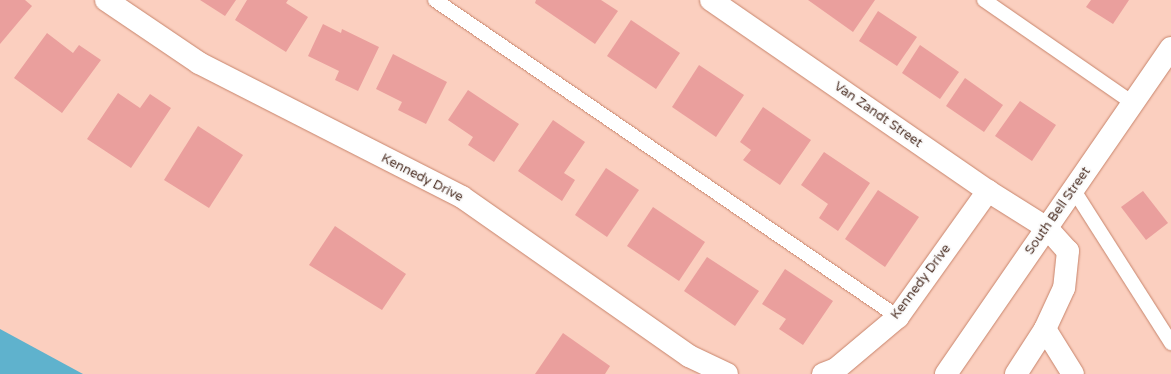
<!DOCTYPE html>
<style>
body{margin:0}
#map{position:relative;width:1171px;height:374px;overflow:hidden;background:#fbcfbf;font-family:"Varela Round",sans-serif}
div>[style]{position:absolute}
.water>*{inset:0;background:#5fb2cd}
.building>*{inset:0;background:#ea9f9d}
.roads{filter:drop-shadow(0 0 1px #c7846b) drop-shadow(0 0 1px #c7846b)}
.service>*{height:14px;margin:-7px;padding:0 7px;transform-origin:7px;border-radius:7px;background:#fff}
.minor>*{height:22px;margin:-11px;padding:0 11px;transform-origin:11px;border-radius:11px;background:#fff}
.secondary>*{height:22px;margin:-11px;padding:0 11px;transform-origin:11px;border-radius:11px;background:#fff}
span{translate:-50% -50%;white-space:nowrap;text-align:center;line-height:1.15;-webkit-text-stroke:4px #fbfbfb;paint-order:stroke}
.street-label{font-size:13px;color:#4e3227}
</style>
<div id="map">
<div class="water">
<div style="clip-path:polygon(0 329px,83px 374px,0 374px)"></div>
</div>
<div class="building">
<div style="clip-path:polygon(0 0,25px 0,32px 6px,0 44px)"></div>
<div style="clip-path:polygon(200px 0,236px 0,225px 16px)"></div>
<div style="clip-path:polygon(247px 0,288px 0,286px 3px,308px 17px,286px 52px,235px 20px)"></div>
<div style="clip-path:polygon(536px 0,601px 0,618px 11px,595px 44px,535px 3px)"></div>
<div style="clip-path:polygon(808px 0,875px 0,853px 32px)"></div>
<div style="clip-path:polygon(1091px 0,1129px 0,1113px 24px,1086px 7px)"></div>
<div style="clip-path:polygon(878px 11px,917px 37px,897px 66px,859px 41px)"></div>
<div style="clip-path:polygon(631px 20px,680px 53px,656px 89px,607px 56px)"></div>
<div style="clip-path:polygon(323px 24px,341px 33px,342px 29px,379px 47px,358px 91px,335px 80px,339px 71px,308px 56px)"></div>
<div style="clip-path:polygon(47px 33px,73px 53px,79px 45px,101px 60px,62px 113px,14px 78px)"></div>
<div style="clip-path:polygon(920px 45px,959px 72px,940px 99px,902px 73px)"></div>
<div style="clip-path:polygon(393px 54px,447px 82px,426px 124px,398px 110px,402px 102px,376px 89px)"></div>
<div style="clip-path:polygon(699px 65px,744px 95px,716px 137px,672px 107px)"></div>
<div style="clip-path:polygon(965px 78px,1003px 105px,984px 132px,946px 106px)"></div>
<div style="clip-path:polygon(468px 90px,519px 124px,494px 162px,468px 145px,473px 137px,448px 120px)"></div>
<div style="clip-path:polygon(118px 93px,140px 108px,150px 94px,171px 108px,131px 168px,87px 139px)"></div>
<div style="clip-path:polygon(1020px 101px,1056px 125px,1032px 161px,995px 136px)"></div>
<div style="clip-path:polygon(763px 107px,811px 140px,780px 185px,743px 160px,751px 150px,740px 142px)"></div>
<div style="clip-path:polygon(553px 120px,585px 142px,564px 173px,575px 180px,562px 201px,518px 171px)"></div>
<div style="clip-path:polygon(198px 126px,243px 155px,209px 208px,164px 180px)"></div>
<div style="clip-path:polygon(824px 152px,870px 183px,838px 231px,819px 218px,828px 204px,801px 185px)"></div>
<div style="clip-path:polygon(606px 168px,639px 190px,607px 237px,575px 215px)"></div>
<div style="clip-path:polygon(878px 190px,919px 217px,885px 267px,845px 239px)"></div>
<div style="clip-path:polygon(1143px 191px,1168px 223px,1146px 240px,1121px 207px)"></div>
<div style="clip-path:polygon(653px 207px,705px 242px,679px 281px,627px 246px)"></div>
<div style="clip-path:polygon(335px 226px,406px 274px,382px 310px,309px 265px)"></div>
<div style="clip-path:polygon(707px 257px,759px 291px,735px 326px,684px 291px)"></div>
<div style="clip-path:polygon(785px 269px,833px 301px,803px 345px,779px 329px,786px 319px,762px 304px)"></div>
<div style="clip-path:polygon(563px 333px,610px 366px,605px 374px,535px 374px)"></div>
</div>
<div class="roads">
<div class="service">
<div style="left:435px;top:0;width:561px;rotate:34.4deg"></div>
<div style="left:984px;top:0;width:181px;rotate:34.7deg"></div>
<div style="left:1073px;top:189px;width:183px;rotate:57.5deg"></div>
</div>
<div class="minor">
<div style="left:106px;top:0;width:112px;rotate:34.1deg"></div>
<div style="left:199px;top:63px;width:295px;rotate:27deg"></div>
<div style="left:462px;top:197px;width:277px;rotate:35deg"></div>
<div style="left:689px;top:356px;width:42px;rotate:25.3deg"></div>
<div style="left:711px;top:0;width:336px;rotate:34.6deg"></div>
<div style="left:988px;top:191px;width:70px;rotate:32.1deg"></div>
<div style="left:1047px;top:228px;width:31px;rotate:48deg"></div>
<div style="left:1068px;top:251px;width:37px;rotate:96deg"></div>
<div style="left:1064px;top:288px;width:45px;rotate:114.9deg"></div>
<div style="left:1045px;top:329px;width:53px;rotate:58.1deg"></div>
<div style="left:823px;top:374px;width:14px;rotate:-21deg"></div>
<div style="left:836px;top:369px;width:81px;rotate:-40deg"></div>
<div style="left:898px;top:317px;width:155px;rotate:-54.5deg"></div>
<div style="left:1016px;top:374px;width:54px;rotate:-57.2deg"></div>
</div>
<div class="secondary">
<div style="left:946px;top:374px;width:396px;rotate:-55.4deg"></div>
</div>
</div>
<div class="street-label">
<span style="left:878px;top:115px;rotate:35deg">Van Zandt Street</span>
<span style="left:422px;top:178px;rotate:27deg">Kennedy Drive</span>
<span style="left:1058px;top:211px;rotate:-55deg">South Bell Street</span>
<span style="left:921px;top:282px;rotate:-53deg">Kennedy Drive</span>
</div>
</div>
